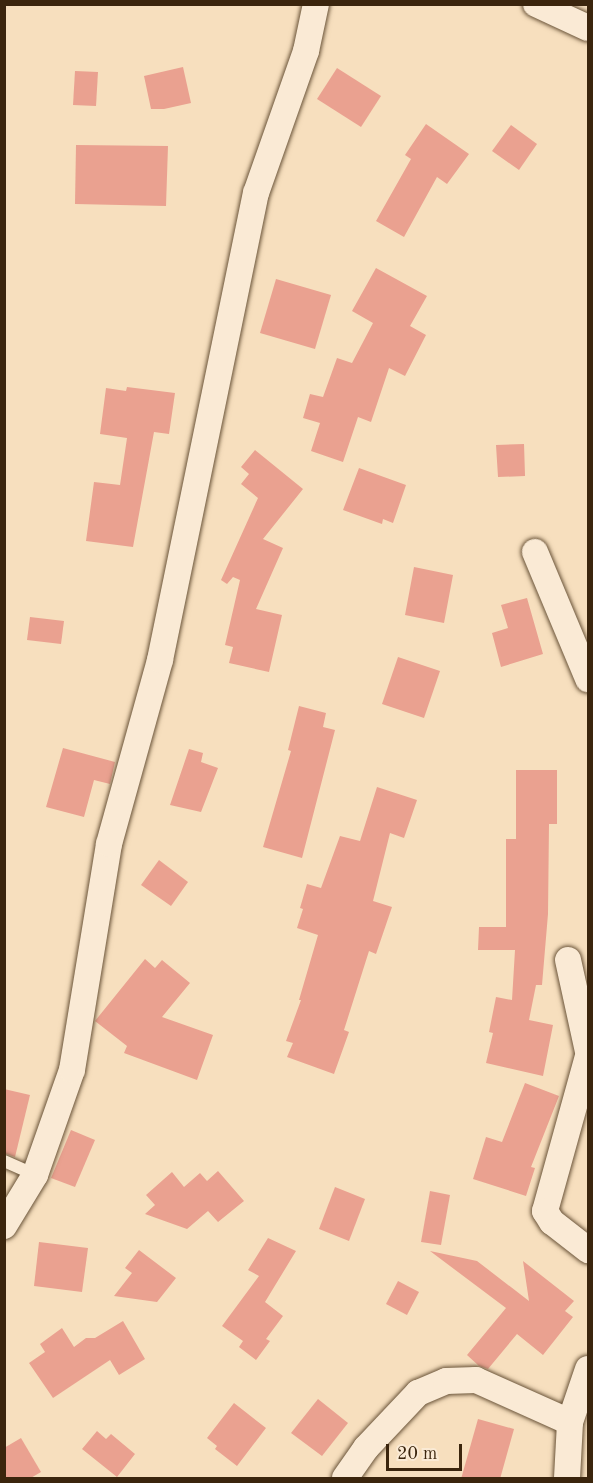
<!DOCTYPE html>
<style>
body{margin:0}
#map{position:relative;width:593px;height:1483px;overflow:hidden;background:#f7dfbe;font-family:"Old Standard TT",serif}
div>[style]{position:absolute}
.building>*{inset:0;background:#eaa190}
.roads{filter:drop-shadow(0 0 2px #6a5439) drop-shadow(0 0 2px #6a5439)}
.lane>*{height:12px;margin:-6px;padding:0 6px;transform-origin:6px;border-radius:6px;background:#faead5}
.street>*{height:26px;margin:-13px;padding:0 13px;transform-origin:13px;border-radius:13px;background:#faead5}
span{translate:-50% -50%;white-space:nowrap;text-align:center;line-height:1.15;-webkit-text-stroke:4.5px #faead5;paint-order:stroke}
.frame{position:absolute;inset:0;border:6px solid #3b250d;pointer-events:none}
.scale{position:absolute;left:386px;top:1444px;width:76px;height:27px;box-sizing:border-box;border:3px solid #3b250d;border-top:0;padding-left:8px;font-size:18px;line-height:21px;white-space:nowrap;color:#3b250d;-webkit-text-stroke:4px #faead5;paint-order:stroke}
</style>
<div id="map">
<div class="building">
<div style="clip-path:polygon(183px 67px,191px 103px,164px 109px,151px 109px,144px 76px)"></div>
<div style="clip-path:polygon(337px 68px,381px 96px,361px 127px,317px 99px)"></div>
<div style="clip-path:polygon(75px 71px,98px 72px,96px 106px,73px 105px)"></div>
<div style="clip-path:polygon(426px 124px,469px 154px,447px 184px,437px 177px,404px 237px,376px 221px,411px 159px,405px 155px)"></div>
<div style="clip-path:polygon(511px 125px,537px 144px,519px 170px,492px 151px)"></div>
<div style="clip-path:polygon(76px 145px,168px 146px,166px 206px,75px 204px)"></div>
<div style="clip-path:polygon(376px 268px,427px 296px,410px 326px,426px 335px,405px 376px,389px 368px,371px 422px,358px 417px,343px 462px,311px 451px,320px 423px,303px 418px,310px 394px,323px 397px,337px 358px,352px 363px,373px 323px,352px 311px)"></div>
<div style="clip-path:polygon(276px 279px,331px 295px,315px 349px,260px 333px)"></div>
<div style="clip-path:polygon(127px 387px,175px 393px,169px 434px,154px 432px,133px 547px,86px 541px,94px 482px,120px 485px,127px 438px,100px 434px,106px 388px,126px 391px)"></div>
<div style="clip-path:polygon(524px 444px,525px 476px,498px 477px,496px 445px)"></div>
<div style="clip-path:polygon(255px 450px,303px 489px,263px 539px,283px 548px,256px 609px,282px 615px,269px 672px,229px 663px,233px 647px,225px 645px,240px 580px,233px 577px,227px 584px,221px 580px,258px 498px,241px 484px,249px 474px,241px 467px)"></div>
<div style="clip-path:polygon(359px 468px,406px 485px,393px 523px,383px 519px,382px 524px,343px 510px)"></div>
<div style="clip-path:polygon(414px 567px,453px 575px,444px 623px,405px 615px)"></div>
<div style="clip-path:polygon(527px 598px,543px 654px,501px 667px,492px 633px,508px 628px,501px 605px)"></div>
<div style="clip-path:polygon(30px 617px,64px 621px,61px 644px,27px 640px)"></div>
<div style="clip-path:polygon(398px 657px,440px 671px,424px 718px,382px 704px)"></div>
<div style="clip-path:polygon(299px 706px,326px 713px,323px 727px,335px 730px,302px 858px,263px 847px,291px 751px,288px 750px)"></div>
<div style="clip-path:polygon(63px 748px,115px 762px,110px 784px,94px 780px,84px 817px,46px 807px)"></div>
<div style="clip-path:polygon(189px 749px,203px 753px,201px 762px,218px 768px,201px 812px,170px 805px)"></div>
<div style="clip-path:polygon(516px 770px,557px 770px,557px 824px,549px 824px,548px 914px,542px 985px,536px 985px,529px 1020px,553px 1025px,543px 1076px,486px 1063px,493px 1033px,489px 1032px,496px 997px,512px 1000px,515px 950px,478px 950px,479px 927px,506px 927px,506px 839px,516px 839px)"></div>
<div style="clip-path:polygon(377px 787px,417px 800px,404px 838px,390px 833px,373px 901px,392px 907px,376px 954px,369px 951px,344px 1030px,349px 1032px,334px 1074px,287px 1057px,293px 1043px,286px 1041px,301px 1000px,299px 1000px,318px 935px,297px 928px,303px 909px,300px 908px,307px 884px,321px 888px,340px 836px,360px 841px)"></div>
<div style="clip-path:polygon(159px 860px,188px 882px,171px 906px,141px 885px)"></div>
<div style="clip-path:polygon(145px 959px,155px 968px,162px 960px,190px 983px,162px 1017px,213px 1035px,197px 1080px,124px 1053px,127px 1046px,95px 1021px)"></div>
<div style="clip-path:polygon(525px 1083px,559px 1096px,531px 1167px,535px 1168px,526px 1196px,473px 1179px,486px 1137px,502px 1142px)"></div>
<div style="clip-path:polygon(4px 1089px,30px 1095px,15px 1157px,4px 1153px)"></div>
<div style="clip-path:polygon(71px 1130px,95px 1140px,75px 1187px,51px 1178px)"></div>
<div style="clip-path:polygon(218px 1171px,244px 1201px,218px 1222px,208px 1211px,187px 1229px,145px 1214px,155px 1205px,146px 1195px,172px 1172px,184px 1187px,200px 1173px,207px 1181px)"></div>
<div style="clip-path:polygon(335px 1187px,365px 1199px,349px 1241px,319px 1229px)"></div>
<div style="clip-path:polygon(430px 1191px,450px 1195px,441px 1245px,421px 1242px)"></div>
<div style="clip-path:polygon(268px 1238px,296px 1251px,265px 1302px,283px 1316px,266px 1339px,270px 1341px,256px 1360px,239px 1347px,243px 1341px,222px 1326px,259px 1276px,248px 1270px)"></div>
<div style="clip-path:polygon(39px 1242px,88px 1248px,82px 1292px,34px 1286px)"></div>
<div style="clip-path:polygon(139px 1250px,176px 1278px,157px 1302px,114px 1296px,132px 1273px,125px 1268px)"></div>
<div style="clip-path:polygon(430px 1251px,477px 1261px,529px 1301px,523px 1261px,574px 1301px,565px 1311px,573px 1317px,543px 1355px,517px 1334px,488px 1369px,479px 1366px,467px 1355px,506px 1308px)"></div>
<div style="clip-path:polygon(398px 1281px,419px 1292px,407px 1315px,386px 1304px)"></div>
<div style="clip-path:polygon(123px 1321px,145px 1359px,119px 1375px,110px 1360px,53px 1398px,29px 1363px,45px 1352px,40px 1344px,62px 1328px,74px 1347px,86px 1338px,95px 1338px)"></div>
<div style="clip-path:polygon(318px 1399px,348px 1423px,322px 1456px,291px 1433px)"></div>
<div style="clip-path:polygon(234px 1403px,266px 1428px,237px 1466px,215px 1449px,217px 1446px,207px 1438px)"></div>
<div style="clip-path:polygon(478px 1419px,514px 1429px,500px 1479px,461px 1479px)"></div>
<div style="clip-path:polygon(97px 1431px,106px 1439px,111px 1434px,135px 1454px,117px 1477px,82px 1449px)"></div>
<div style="clip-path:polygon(21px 1438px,41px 1472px,29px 1479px,4px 1479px,4px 1448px)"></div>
</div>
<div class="roads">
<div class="lane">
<div style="left:4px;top:1161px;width:34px;rotate:24deg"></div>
</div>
<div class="street">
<div style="left:536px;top:4px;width:57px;rotate:24.8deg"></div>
<div style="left:535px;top:552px;width:138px;rotate:67.3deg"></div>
<div style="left:568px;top:960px;width:94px;rotate:77.7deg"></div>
<div style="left:588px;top:1056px;width:161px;rotate:105.5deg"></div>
<div style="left:545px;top:1211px;width:13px;rotate:58deg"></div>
<div style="left:552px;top:1222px;width:46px;rotate:37.9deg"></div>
<div style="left:4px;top:1226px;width:60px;rotate:-58.7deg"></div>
<div style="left:35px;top:1175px;width:111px;rotate:-70.6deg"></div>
<div style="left:72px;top:1070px;width:229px;rotate:-80.7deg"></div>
<div style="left:109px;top:844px;width:191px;rotate:-74.5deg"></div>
<div style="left:160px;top:660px;width:477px;rotate:-78.4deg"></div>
<div style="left:256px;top:193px;width:151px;rotate:-70.6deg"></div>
<div style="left:306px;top:51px;width:48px;rotate:-78deg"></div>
<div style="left:345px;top:1478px;width:37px;rotate:-55deg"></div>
<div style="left:366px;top:1448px;width:76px;rotate:-46.6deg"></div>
<div style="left:418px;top:1393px;width:30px;rotate:-23deg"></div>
<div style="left:446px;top:1381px;width:30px;rotate:-2deg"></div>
<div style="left:476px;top:1380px;width:103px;rotate:24.1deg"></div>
<div style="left:567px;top:1478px;width:56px;rotate:-86.9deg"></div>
<div style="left:570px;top:1422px;width:56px;rotate:-71.2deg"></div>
</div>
</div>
<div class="frame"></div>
<div class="scale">20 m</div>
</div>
